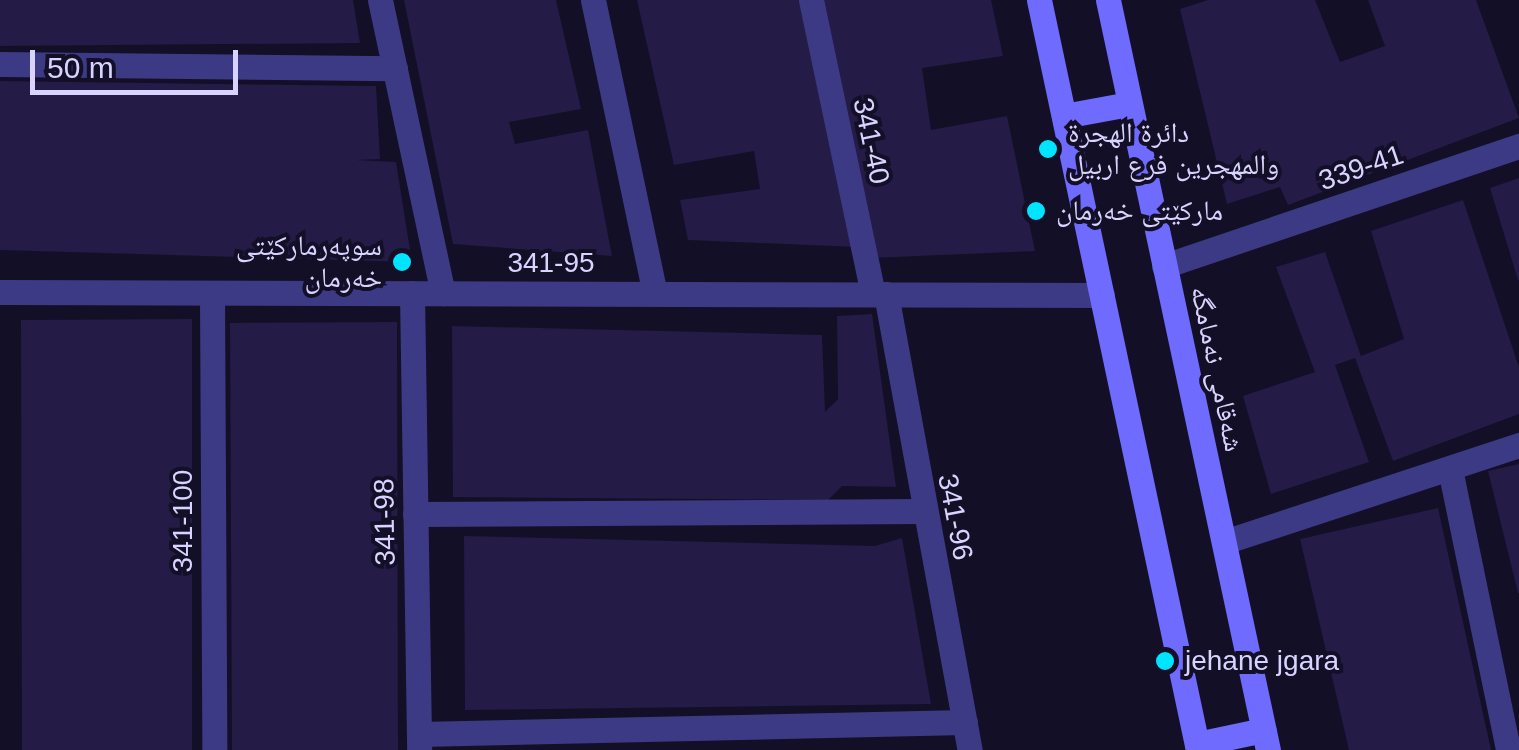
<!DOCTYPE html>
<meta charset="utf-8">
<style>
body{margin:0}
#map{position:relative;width:1519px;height:750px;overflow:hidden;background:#130f26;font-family:Helvetica,"Noto Naskh Arabic",sans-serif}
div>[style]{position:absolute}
.building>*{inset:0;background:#241b47}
.minor>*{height:25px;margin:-12.5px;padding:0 12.5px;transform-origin:12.5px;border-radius:12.5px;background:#3d3a85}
.secondary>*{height:25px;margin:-12.5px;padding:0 12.5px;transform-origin:12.5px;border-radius:12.5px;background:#6f6bff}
.dots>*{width:28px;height:28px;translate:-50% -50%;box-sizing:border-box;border:5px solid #130f26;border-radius:50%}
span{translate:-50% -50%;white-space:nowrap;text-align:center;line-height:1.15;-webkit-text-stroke:8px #130f26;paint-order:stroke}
.poi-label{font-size:28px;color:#d9d4ff}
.left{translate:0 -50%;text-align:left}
.right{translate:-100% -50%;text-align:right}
.street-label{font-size:28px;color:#d9d4ff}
.scale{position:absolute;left:30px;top:50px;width:208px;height:45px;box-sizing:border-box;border:5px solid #d9d4ff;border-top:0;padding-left:12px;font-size:30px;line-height:35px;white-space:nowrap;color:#d9d4ff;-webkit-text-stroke:8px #130f26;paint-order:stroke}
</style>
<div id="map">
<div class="building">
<div style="clip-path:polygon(0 0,353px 0,360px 43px,0 46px)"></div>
<div style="clip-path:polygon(404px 0,556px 0,581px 109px,509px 122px,515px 144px,588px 130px,612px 256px,453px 244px)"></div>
<div style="clip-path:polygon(637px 0,801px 0,856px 247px,688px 240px,680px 200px,760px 189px,754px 151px,674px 165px)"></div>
<div style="clip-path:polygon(821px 0,991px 0,1003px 56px,922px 68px,931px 130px,1007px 116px,1035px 251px,871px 258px)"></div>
<div style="clip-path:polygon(1208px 0,1315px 0,1340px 62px,1385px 46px,1368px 0,1476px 0,1519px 118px,1288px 205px,1280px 187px,1227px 204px,1180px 9px)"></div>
<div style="clip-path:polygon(0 81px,376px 86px,380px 159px,356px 160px,396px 162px,412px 262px,0 250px)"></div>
<div style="clip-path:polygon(1519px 178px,1519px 280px,1518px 280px,1490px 188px)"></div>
<div style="clip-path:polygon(1463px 200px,1519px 367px,1519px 414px,1393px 461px,1355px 358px,1335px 365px,1369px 462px,1271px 494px,1243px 396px,1315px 372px,1276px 267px,1325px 252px,1361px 356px,1404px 339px,1371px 231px)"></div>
<div style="clip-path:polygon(872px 314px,896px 487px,842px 486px,828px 500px,453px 497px,452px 326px,822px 335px,825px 412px,838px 399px,837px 316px)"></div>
<div style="clip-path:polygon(192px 319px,192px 750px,22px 750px,21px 320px)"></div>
<div style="clip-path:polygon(397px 322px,398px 750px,232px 750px,230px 323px)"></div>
<div style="clip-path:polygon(1519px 464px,1519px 593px,1518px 593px,1488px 471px)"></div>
<div style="clip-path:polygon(1438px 508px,1491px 750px,1349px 750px,1300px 539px)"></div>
<div style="clip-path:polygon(464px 536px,875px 546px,902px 538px,931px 704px,465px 710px)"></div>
</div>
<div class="minor">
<div style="left:380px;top:0;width:300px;rotate:77.9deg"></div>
<div style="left:593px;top:0;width:300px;rotate:78.1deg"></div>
<div style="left:811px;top:0;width:300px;rotate:78.1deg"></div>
<div style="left:0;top:64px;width:395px;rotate:0.6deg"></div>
<div style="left:1164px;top:266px;width:375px;rotate:-18.7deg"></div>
<div style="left:0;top:292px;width:1102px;rotate:0.16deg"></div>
<div style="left:212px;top:293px;width:457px;rotate:89.7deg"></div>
<div style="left:412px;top:293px;width:457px;rotate:89.1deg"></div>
<div style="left:886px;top:294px;width:464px;rotate:79.6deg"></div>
<div style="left:1450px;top:469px;width:287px;rotate:78.3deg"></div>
<div style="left:415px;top:514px;width:508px;rotate:-0.34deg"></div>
<div style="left:1224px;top:542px;width:311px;rotate:-18.2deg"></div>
<div style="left:419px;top:734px;width:546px;rotate:-1.26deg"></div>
</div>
<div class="secondary">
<div style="left:1039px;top:0;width:767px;rotate:78.03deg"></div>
<div style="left:1108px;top:0;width:767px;rotate:77.96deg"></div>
<div style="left:1064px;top:116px;width:66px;rotate:-10.5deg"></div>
<div style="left:1197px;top:744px;width:68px;rotate:-11.8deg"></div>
</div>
<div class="dots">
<div style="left:1048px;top:149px;background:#00e5ff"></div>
<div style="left:1036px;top:211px;background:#00e5ff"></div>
<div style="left:402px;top:262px;background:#00e5ff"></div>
<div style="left:1165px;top:661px;background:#00e5ff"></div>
</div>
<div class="poi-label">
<span class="left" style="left:1068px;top:149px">دائرة الهجرة<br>والمهجرين فرع اربيل</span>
<span class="left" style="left:1056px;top:211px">مارکێتی خەرمان</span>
<span class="right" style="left:382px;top:262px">سوپەرمارکێتی<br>خەرمان</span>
<span class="left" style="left:1185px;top:661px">jehane jgara</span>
</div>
<div class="street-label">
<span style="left:871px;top:141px;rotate:78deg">341-40</span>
<span style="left:1361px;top:168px;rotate:-19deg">339-41</span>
<span style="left:551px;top:263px">341-95</span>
<span style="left:1217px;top:369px;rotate:78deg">شەقامی نەمامگە</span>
<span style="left:955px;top:517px;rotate:79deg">341-96</span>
<span style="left:183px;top:521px;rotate:-90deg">341-100</span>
<span style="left:385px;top:522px;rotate:-91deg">341-98</span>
</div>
<div class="scale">50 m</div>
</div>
